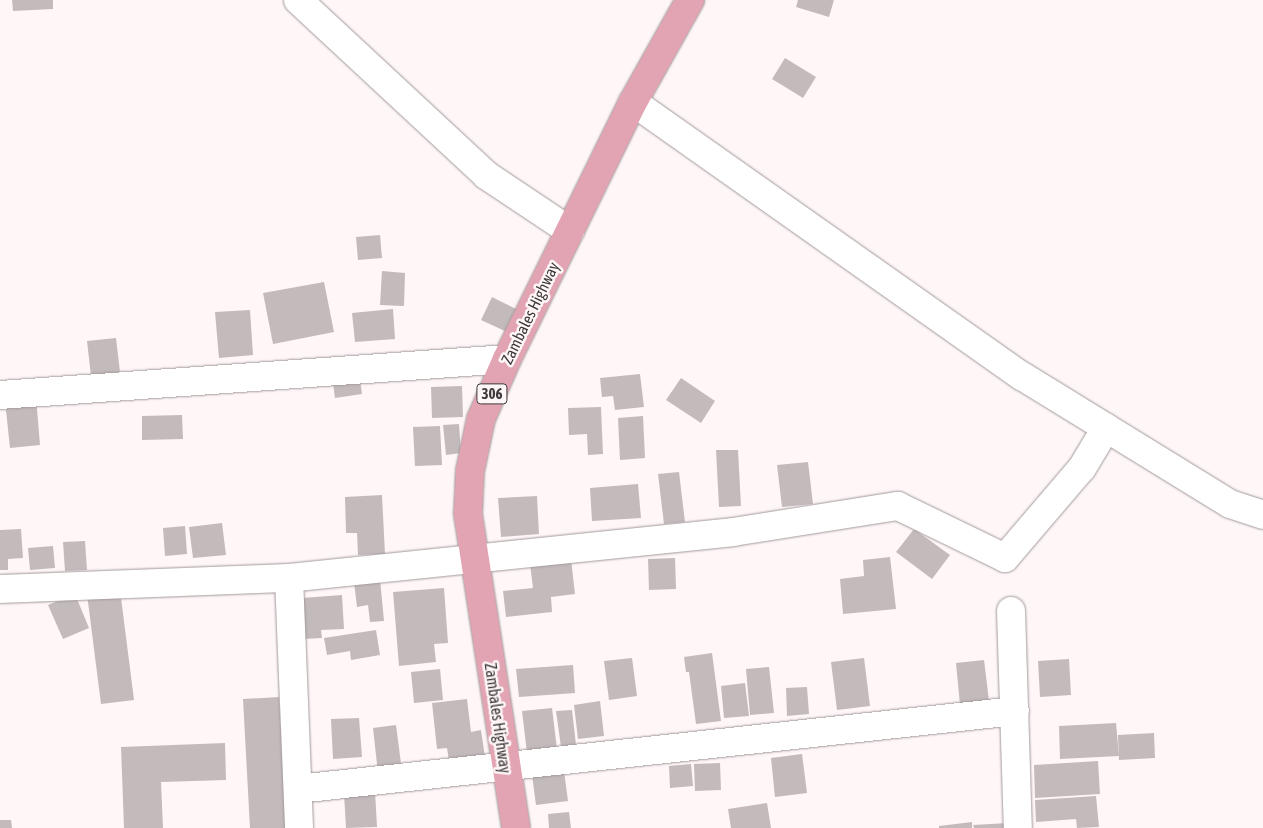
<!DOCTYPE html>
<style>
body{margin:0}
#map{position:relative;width:1263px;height:828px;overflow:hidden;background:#fef6f7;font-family:"Asap Condensed",sans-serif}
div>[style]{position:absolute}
.building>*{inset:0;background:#c3babb}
.roads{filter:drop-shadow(0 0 1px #a2999a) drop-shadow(0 0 1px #a2999a)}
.minor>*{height:28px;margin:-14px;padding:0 14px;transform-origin:14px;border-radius:14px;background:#fff}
.major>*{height:28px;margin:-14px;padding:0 14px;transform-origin:14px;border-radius:14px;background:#e2a4b3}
span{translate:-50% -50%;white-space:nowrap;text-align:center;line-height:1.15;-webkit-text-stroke:5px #fef6f7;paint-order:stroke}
.shield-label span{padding:1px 4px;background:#fef6f7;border:1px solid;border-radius:4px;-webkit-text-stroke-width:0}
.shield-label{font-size:15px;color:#3e3a3b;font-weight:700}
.street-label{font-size:16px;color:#3e3a3b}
</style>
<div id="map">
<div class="building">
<div style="clip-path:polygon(12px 0,53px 0,53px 9px,13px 11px)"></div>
<div style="clip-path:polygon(798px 0,834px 0,829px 17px,796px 7px)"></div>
<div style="clip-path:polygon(785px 58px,816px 77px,803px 98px,772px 79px)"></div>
<div style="clip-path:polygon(380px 235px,382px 258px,358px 260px,356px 237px)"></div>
<div style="clip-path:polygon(382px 271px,405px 273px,404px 306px,380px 305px)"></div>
<div style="clip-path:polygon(324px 282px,334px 332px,273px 344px,263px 293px)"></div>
<div style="clip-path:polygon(492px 297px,518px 310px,507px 332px,481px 320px)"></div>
<div style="clip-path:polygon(393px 309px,395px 339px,355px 342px,352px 313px)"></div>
<div style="clip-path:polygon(250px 310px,253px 355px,219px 358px,215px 312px)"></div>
<div style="clip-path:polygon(116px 338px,120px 372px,91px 376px,87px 341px)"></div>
<div style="clip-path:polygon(359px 373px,362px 394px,335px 398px,332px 376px)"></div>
<div style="clip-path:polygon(640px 374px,644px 407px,615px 410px,613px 396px,602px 397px,600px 378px)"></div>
<div style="clip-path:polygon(681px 378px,715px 401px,701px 423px,666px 400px)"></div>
<div style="clip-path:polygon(462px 386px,463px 417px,432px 418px,431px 387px)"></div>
<div style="clip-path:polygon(36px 397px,40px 445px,10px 448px,5px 401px)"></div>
<div style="clip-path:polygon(601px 407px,603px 454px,588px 455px,587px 434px,569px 435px,568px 408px)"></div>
<div style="clip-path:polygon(182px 415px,183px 439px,142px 440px,142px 416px)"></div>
<div style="clip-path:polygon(643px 416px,645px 458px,620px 460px,618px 418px)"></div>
<div style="clip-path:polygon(459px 424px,461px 453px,446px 455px,443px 425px)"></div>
<div style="clip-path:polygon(440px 426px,442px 465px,415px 466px,413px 427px)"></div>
<div style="clip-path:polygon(716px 450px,738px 450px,741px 506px,719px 507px)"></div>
<div style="clip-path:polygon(808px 462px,813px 504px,782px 507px,777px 465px)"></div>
<div style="clip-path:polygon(679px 472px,685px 522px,664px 524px,658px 474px)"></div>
<div style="clip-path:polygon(638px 484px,641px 518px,592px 521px,590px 488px)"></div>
<div style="clip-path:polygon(382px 495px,385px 554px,358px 555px,357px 533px,346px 533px,345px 497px)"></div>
<div style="clip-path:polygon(537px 496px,539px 534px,501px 537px,498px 498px)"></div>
<div style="clip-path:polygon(222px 523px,226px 555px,193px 558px,189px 527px)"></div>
<div style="clip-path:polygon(185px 526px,187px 554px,165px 556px,163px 528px)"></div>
<div style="clip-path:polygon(21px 529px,23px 558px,8px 559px,8px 570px,0 570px,0 530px)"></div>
<div style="clip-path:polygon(914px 529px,950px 555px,932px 579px,896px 552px)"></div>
<div style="clip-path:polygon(85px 541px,87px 570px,65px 571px,63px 542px)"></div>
<div style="clip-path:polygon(53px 546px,55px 568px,30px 570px,28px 548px)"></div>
<div style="clip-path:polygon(890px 557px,896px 609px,843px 614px,840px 579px,864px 576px,863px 560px)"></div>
<div style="clip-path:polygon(675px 558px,676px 589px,649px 590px,648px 559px)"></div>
<div style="clip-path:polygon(571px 559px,575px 594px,551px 597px,552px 612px,506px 617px,503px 591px,533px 588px,530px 564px)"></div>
<div style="clip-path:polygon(380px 579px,384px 621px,370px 622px,368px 605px,357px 607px,354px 582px)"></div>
<div style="clip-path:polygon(444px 588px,448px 643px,434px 644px,436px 662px,399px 666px,393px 592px)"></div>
<div style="clip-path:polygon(120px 590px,134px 700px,101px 704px,87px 594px)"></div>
<div style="clip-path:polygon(75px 594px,89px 628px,63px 639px,48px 605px)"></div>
<div style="clip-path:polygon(342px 595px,344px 629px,321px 630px,322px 638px,304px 639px,302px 598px)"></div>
<div style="clip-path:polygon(376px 630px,380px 655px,351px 660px,350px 651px,327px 655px,324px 638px)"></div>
<div style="clip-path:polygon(712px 653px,721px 721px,696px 724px,689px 672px,686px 672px,684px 657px)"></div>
<div style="clip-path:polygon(632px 658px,637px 696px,609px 700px,604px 661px)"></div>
<div style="clip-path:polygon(864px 658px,870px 706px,837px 710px,831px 662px)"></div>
<div style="clip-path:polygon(1069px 659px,1071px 695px,1040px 697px,1038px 661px)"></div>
<div style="clip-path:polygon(984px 660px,989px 701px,960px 705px,956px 663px)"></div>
<div style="clip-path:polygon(573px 665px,575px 693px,519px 697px,516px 669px)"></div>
<div style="clip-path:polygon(769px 667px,774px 713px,750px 715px,746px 669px)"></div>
<div style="clip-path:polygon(440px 669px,443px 700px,414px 703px,411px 672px)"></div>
<div style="clip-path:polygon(745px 683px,749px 716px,724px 718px,721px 686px)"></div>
<div style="clip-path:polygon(807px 687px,809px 714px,787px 716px,786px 688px)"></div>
<div style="clip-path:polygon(279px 697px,287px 828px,250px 828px,243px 699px)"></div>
<div style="clip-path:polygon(467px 699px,471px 732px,481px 730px,485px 757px,449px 761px,447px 748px,437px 749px,432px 703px)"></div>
<div style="clip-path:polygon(600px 701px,604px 736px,578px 739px,574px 705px)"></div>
<div style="clip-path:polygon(552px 708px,557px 749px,527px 753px,522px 711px)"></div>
<div style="clip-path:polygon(572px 710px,576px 745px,561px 747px,556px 711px)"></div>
<div style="clip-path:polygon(359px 718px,362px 757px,333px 759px,331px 719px)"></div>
<div style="clip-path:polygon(1116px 723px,1119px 756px,1060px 759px,1059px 726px)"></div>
<div style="clip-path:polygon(396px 725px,402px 771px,378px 773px,373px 728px)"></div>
<div style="clip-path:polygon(1154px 733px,1155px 758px,1119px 760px,1118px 735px)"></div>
<div style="clip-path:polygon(225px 743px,226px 780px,161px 782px,163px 828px,124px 828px,121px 747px)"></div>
<div style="clip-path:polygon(802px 754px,807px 793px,775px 797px,771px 758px)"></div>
<div style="clip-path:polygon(1098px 761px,1100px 794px,1035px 798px,1034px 765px)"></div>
<div style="clip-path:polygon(720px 763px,721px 790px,695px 791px,694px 764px)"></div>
<div style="clip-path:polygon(691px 764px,693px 786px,670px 788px,669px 766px)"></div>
<div style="clip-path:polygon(564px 771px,568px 801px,536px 805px,532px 775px)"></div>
<div style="clip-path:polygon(375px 791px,377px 827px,346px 828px,344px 793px)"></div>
<div style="clip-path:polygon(1096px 796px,1099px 827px,1077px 828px,1076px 819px,1036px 822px,1035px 800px)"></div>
<div style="clip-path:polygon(767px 803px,771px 828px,731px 828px,728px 809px)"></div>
<div style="clip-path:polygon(569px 812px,571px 828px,549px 828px,548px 814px)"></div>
<div style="clip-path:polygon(0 820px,11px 820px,12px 828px,0 828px)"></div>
<div style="clip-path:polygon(972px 822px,972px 828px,939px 828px,939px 826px)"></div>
<div style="clip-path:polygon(1008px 823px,1009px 828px,974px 828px,973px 825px)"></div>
</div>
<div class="roads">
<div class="minor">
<div style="left:298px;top:0;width:257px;rotate:42.9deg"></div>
<div style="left:486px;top:175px;width:101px;rotate:33.7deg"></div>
<div style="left:633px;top:102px;width:476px;rotate:35.2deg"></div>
<div style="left:1022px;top:376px;width:244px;rotate:31.6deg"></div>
<div style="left:1230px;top:504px;width:35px;rotate:18deg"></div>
<div style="left:0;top:395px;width:508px;rotate:-4.06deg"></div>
<div style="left:289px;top:578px;width:250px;rotate:87.7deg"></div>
<div style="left:0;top:589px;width:289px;rotate:-2.2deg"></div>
<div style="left:289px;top:578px;width:446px;rotate:-5.9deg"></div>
<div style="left:733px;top:532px;width:167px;rotate:-9deg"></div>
<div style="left:898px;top:506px;width:119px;rotate:25.9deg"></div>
<div style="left:1005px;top:558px;width:118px;rotate:-49.5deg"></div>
<div style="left:1082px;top:468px;width:47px;rotate:-59deg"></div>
<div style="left:1011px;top:611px;width:217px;rotate:88.2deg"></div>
<div style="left:298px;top:789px;width:721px;rotate:-6.21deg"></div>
</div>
<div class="major">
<div style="left:516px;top:828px;width:319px;rotate:-98.7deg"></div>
<div style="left:468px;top:513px;width:42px;rotate:-87.3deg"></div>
<div style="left:470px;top:471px;width:53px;rotate:-78.1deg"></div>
<div style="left:481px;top:419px;width:65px;rotate:-66.6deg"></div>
<div style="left:507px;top:359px;width:286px;rotate:-63.9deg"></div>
<div style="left:633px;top:102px;width:117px;rotate:-60.8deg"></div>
</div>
</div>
<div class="shield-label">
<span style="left:492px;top:394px">306</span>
</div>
<div class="street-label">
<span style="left:530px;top:313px;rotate:-64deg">Zambales Highway</span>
<span style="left:498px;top:718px;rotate:82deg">Zambales Highway</span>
</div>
</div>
